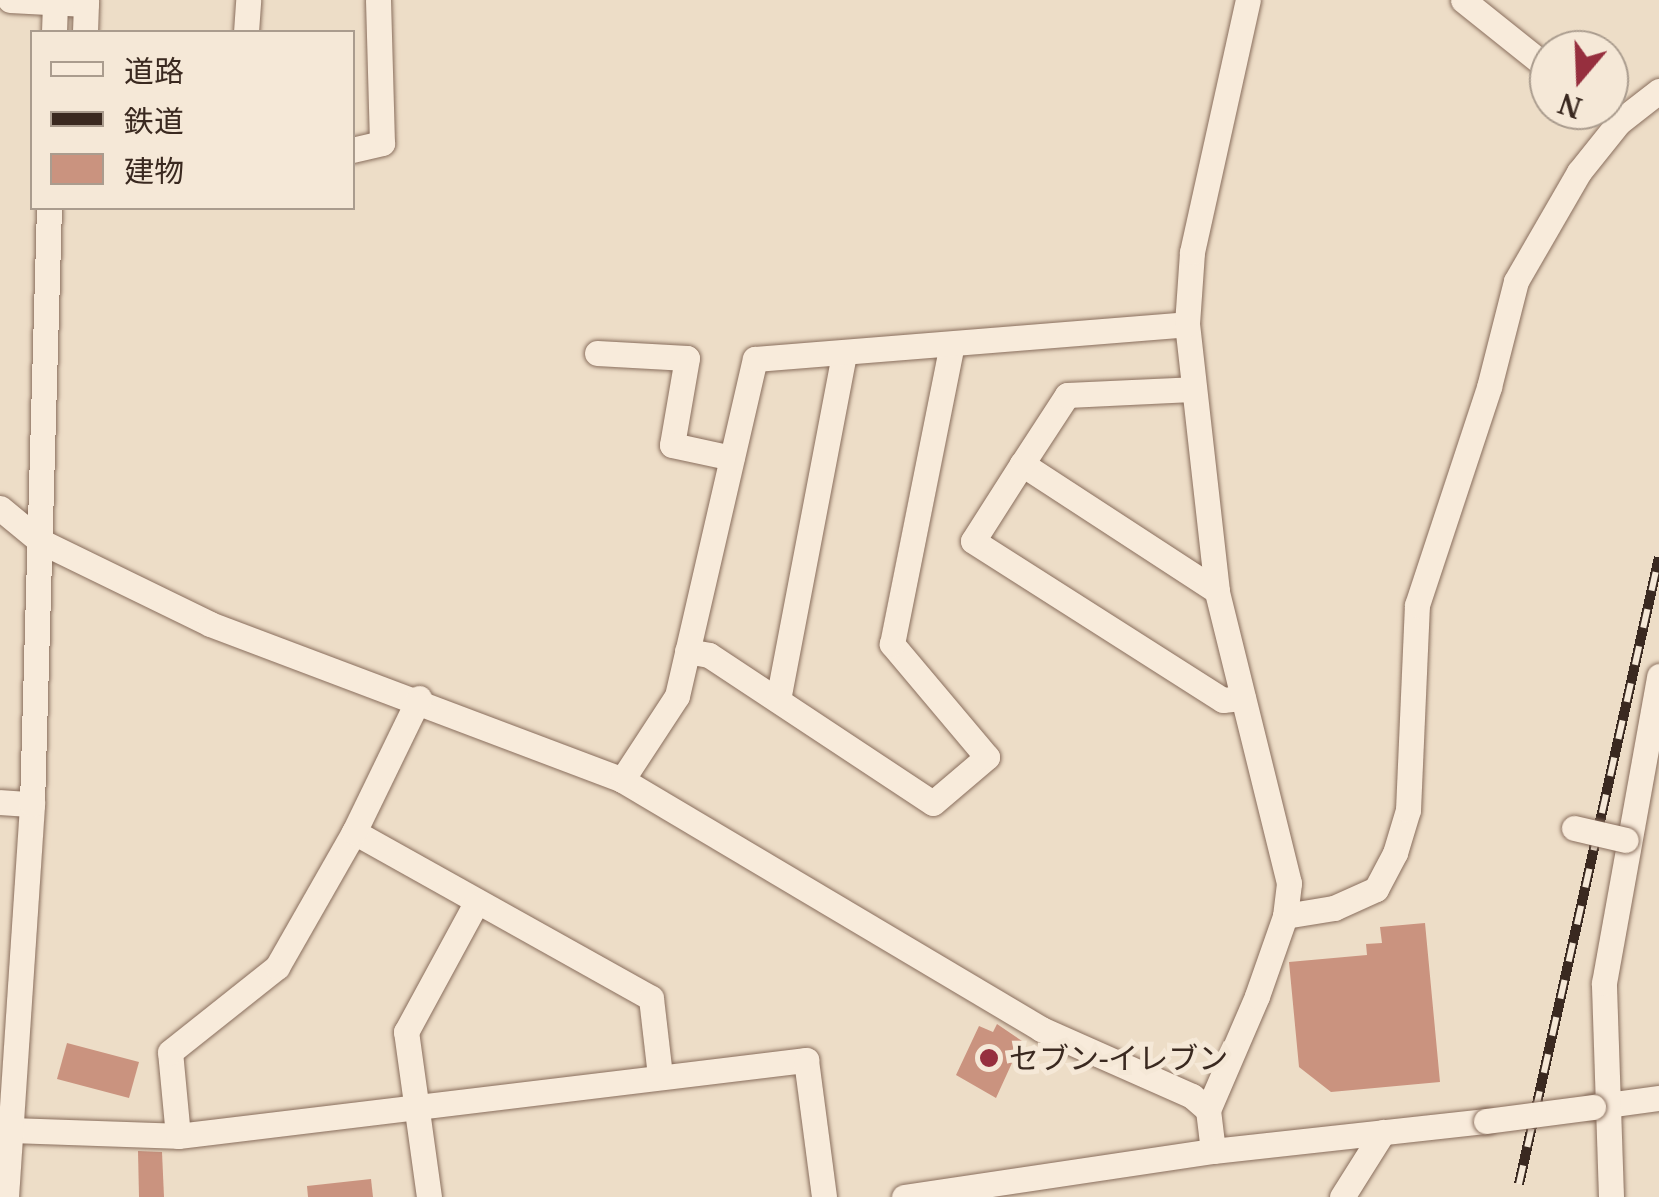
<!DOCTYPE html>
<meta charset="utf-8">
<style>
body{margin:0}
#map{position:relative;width:1659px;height:1197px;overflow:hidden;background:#edddc7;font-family:"Noto Serif","Noto Sans JP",serif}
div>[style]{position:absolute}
.building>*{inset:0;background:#ca937f}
.roads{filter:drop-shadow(0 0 2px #896e5d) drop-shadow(0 0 2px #896e5d)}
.minor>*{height:25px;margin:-12.5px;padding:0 12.5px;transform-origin:12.5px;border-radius:12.5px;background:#f8ebdb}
.rail>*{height:10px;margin-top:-5px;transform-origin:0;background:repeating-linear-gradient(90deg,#f5e8d7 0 19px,#3a2920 0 38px);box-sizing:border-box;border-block:2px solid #3a2920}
.bridges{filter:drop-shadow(0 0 2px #896e5d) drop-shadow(0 0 2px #896e5d)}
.minor-bridge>*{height:25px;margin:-12.5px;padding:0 12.5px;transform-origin:12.5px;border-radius:12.5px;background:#f8ebdb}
.dots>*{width:28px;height:28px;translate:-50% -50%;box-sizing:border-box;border:5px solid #f5e8d7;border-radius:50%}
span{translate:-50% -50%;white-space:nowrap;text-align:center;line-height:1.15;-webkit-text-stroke:10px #f5e8d7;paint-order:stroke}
.poi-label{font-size:30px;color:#3a2920}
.left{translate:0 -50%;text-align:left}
.legend{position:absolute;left:30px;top:30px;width:325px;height:180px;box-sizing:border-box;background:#f5e8d7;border:2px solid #aa9c8e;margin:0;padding:12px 18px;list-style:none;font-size:30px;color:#3a2920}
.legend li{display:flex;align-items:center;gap:20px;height:50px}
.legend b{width:50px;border:2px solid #aa9c8e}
.north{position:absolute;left:1529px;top:30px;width:100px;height:100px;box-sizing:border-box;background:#f5e8d7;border:2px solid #aa9c8e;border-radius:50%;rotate:199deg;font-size:28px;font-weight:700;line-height:40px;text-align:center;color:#3a2920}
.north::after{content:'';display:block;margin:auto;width:35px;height:45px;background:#962f3e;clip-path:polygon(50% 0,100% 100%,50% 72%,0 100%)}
</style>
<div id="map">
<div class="building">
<div style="clip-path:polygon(1425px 923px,1440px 1082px,1331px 1092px,1299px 1067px,1289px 962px,1367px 955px,1366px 944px,1382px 943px,1380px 927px)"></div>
<div style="clip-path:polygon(997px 1024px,1022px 1041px,996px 1098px,956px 1075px,979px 1026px,993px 1032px)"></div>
<div style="clip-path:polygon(67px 1043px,139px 1062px,129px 1098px,57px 1079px)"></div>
<div style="clip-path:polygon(138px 1151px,162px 1152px,164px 1197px,139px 1197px)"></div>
<div style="clip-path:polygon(371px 1179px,373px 1197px,308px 1197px,307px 1186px)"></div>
</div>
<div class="roads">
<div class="minor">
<div style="left:10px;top:0;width:76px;rotate:3deg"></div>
<div style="left:1463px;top:0;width:110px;rotate:38.7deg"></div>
<div style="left:54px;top:32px;width:32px;rotate:-88deg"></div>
<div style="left:85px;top:32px;width:32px;rotate:-88deg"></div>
<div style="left:246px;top:32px;width:32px;rotate:-86deg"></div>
<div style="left:352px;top:150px;width:31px;rotate:-13deg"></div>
<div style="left:382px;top:143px;width:143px;rotate:-91.6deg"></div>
<div style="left:597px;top:353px;width:90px;rotate:3.2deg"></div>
<div style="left:687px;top:358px;width:88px;rotate:99.8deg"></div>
<div style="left:672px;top:445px;width:61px;rotate:12.2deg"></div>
<div style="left:1022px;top:464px;width:82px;rotate:-56.9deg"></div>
<div style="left:1067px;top:395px;width:125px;rotate:-2.7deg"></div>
<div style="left:0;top:508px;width:52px;rotate:39.5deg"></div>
<div style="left:40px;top:541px;width:189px;rotate:26deg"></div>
<div style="left:210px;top:624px;width:441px;rotate:20.7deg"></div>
<div style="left:622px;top:780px;width:487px;rotate:30.7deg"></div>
<div style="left:1041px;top:1029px;width:165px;rotate:23.9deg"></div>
<div style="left:1192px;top:1096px;width:21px;rotate:41deg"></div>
<div style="left:1208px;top:1110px;width:41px;rotate:83deg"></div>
<div style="left:1217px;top:591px;width:233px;rotate:-146.9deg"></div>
<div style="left:1022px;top:464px;width:91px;rotate:122.5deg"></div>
<div style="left:973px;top:541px;width:296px;rotate:32.5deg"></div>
<div style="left:1223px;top:700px;width:20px;rotate:-6deg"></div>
<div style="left:687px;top:651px;width:22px;rotate:10deg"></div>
<div style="left:709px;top:655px;width:268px;rotate:33.5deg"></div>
<div style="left:933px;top:803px;width:71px;rotate:-40.4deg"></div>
<div style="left:987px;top:757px;width:148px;rotate:-130.1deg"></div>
<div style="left:892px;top:644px;width:305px;rotate:-78.7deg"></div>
<div style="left:778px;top:700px;width:352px;rotate:-79.2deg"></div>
<div style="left:622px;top:780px;width:100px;rotate:-56.8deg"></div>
<div style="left:677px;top:696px;width:346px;rotate:-77deg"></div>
<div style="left:755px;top:359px;width:433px;rotate:-4.6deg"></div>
<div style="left:0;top:802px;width:32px;rotate:4deg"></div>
<div style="left:354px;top:832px;width:340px;rotate:29.2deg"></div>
<div style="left:651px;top:998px;width:79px;rotate:83.4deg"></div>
<div style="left:1285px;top:916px;width:50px;rotate:-9.3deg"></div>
<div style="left:1334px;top:908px;width:46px;rotate:-24.3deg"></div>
<div style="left:1376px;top:889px;width:41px;rotate:-62.2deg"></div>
<div style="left:1395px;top:853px;width:45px;rotate:-73.2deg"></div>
<div style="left:1408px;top:810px;width:205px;rotate:-87.5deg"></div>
<div style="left:1417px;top:605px;width:230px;rotate:-71.7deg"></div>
<div style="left:1489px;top:387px;width:109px;rotate:-75.7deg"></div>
<div style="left:1516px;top:281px;width:126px;rotate:-60deg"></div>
<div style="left:1579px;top:172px;width:64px;rotate:-51.3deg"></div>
<div style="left:1619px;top:122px;width:51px;rotate:-37.8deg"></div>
<div style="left:1593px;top:1107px;width:67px;rotate:-7.8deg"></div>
<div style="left:1208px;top:1110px;width:124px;rotate:-66.7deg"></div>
<div style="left:1257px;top:996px;width:85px;rotate:-70.7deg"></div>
<div style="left:1285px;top:916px;width:33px;rotate:-83deg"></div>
<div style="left:1289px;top:883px;width:301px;rotate:-103.9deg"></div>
<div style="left:1217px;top:591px;width:269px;rotate:-96.4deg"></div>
<div style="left:1187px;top:324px;width:72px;rotate:-86deg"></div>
<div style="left:1192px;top:252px;width:258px;rotate:-77.5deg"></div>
<div style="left:9px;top:1130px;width:169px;rotate:2deg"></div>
<div style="left:178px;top:1136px;width:633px;rotate:-6.9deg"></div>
<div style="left:806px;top:1060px;width:138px;rotate:82.5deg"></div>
<div style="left:178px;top:1136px;width:84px;rotate:-95.4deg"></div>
<div style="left:170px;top:1052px;width:137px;rotate:-38.5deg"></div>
<div style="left:277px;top:967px;width:155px;rotate:-60.3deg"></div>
<div style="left:354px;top:832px;width:149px;rotate:-64.1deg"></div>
<div style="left:6px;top:1197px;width:394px;rotate:-86.2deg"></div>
<div style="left:32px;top:804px;width:596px;rotate:-88.37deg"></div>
<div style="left:429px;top:1197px;width:167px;rotate:-97.9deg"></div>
<div style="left:406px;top:1032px;width:145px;rotate:-61.5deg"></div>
<div style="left:904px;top:1197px;width:312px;rotate:-8.5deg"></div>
<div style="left:1213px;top:1151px;width:275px;rotate:-6.3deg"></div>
<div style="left:1342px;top:1197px;width:77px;rotate:-57.8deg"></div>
<div style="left:1611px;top:1197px;width:214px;rotate:-91.9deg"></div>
<div style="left:1604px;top:983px;width:312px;rotate:-79.8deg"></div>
</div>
</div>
<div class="rail">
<div style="left:1519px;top:1184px;width:642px;rotate:-77.41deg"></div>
</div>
<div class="bridges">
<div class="minor-bridge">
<div style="left:1574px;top:828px;width:53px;rotate:13deg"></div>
<div style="left:1486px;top:1121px;width:108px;rotate:-7.5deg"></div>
</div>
</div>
<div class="dots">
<div style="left:989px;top:1058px;background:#962f3e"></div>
</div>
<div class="poi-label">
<span class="left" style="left:1009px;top:1058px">セブン-イレブン</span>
</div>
<ul class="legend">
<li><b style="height:12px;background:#f8ebdb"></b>道路</li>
<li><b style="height:12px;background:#3a2920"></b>鉄道</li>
<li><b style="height:28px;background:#ca937f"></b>建物</li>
</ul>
<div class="north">N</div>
</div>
